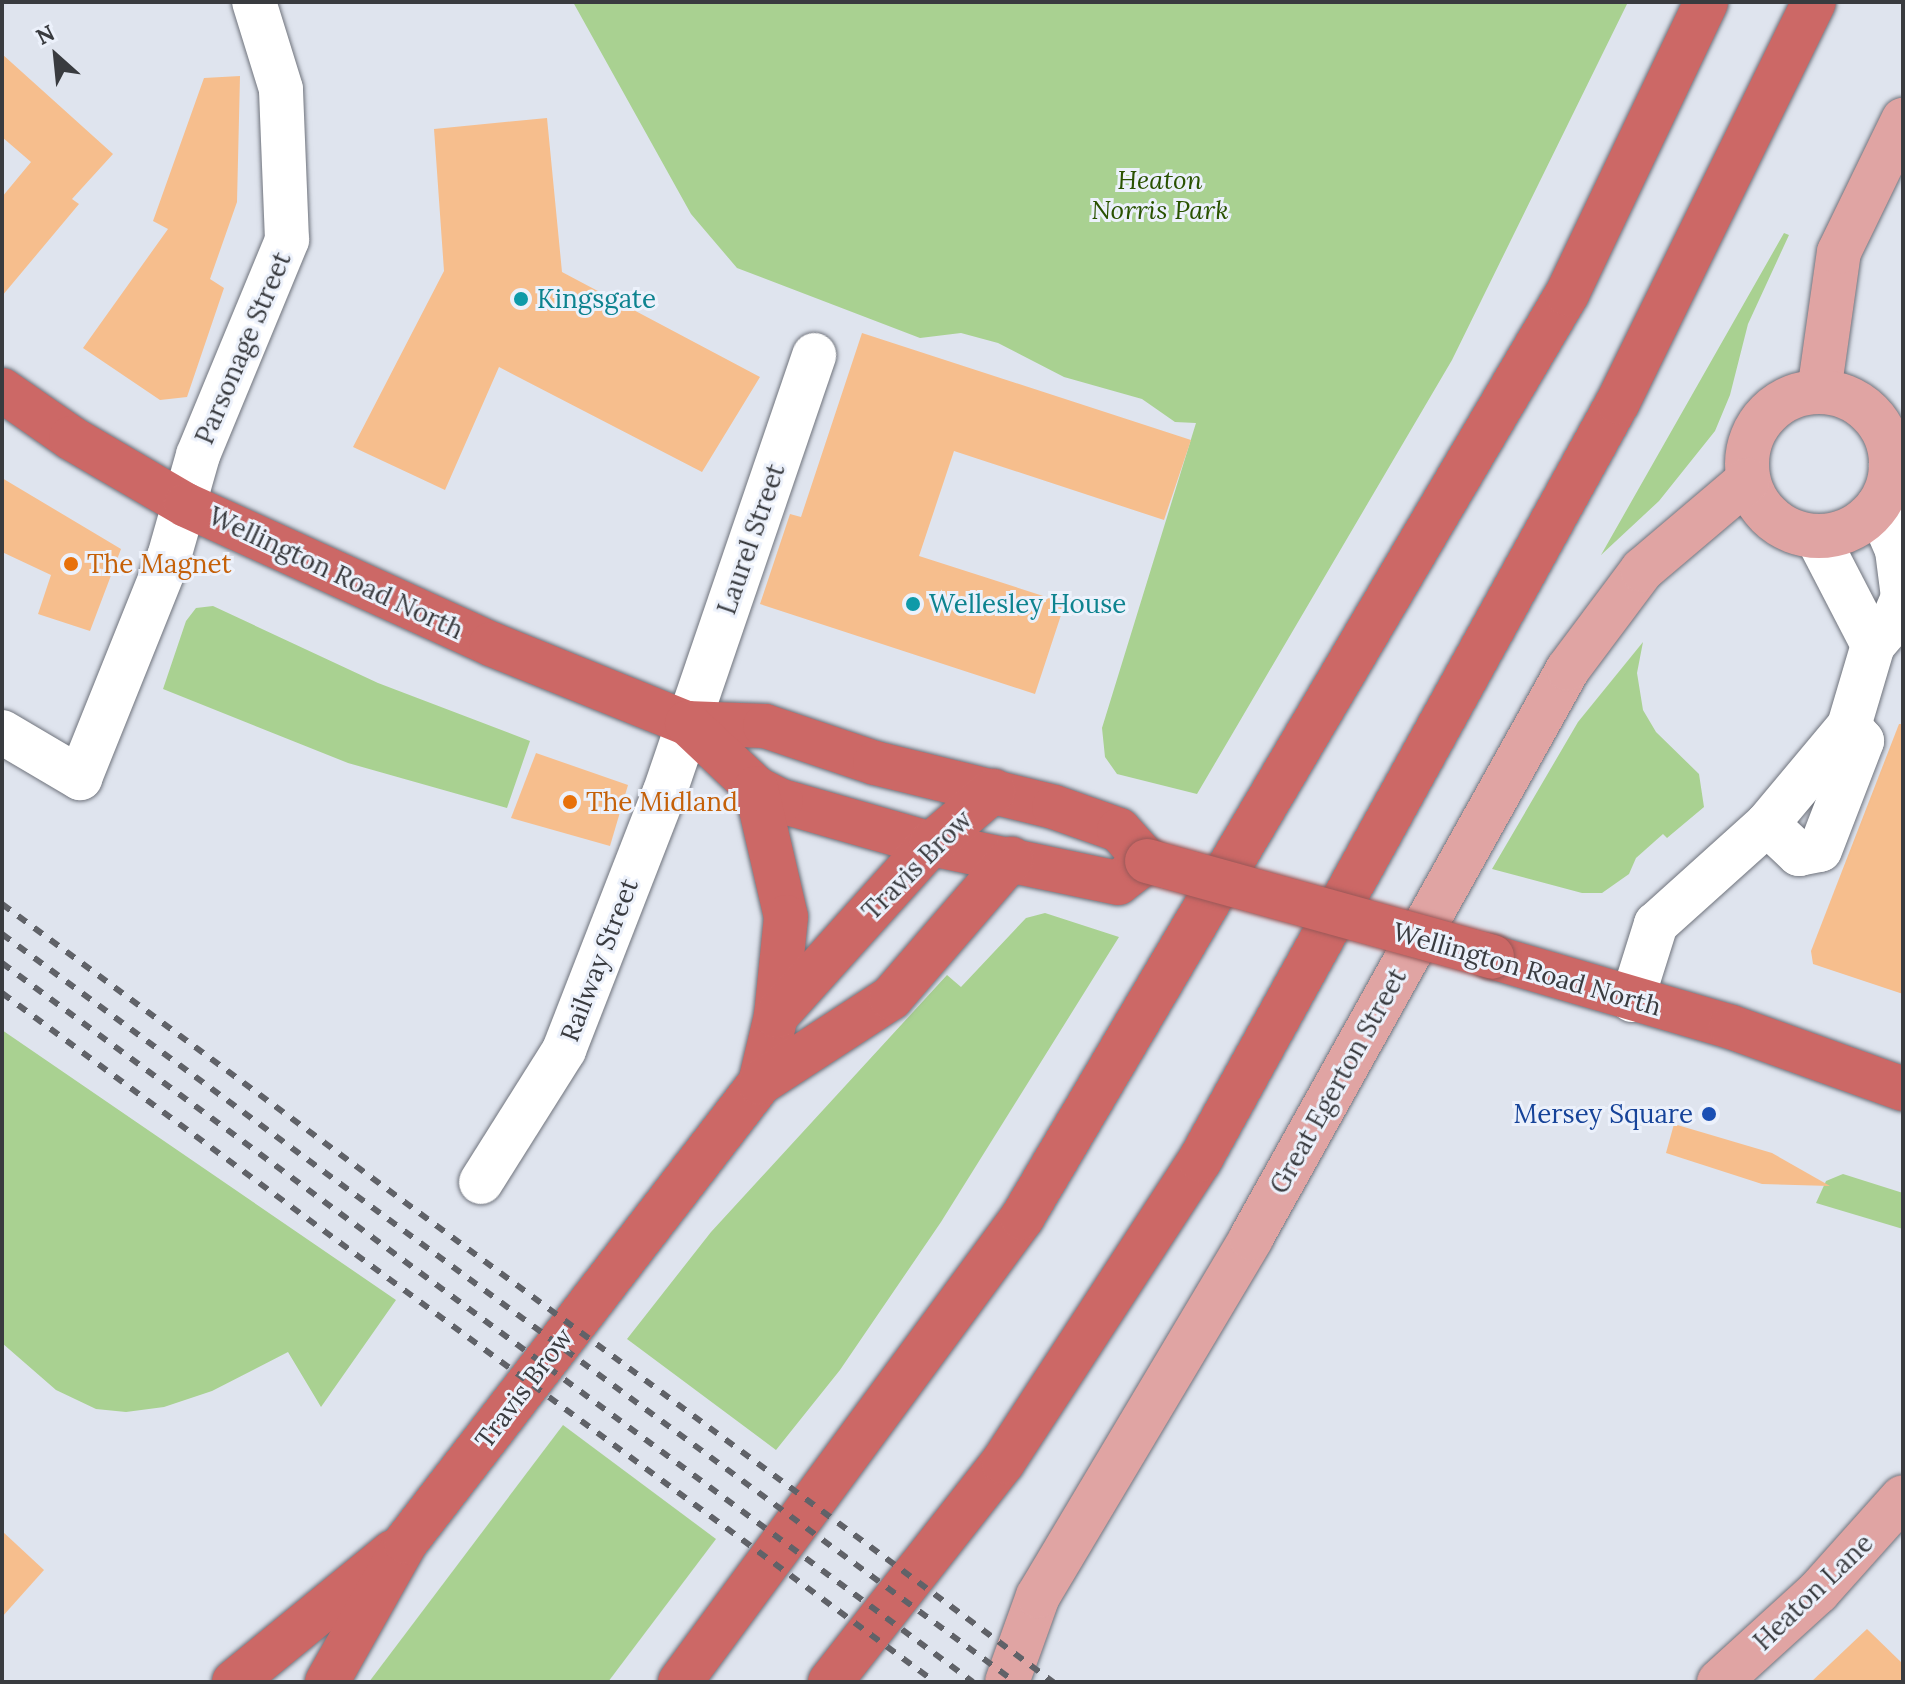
<!DOCTYPE html>
<style>
body{margin:0}
#map{position:relative;width:1905px;height:1684px;overflow:hidden;background:#dfe4ee;font-family:Lora,serif}
div>[style]{position:absolute}
.green>*{inset:0;background:#a9d191}
.building>*{inset:0;background:#f6be8d}
.roads{filter:drop-shadow(0 0 2px #6f737c) drop-shadow(0 0 2px #6f737c)}
.minor>*{height:44px;margin:-22px;padding:0 22px;transform-origin:22px;border-radius:22px;background:#fff}
.major>*{height:44px;margin:-22px;padding:0 22px;transform-origin:22px;border-radius:22px;background:#e0a4a3}
.major>.ring{margin:-22px;padding:0;box-sizing:content-box;background:none;border:44px solid #e0a4a3;border-radius:50%}
.highway>*{height:44px;margin:-22px;padding:0 22px;transform-origin:22px;border-radius:22px;background:#cc6866}
.rail>*{height:6px;margin-top:-3px;transform-origin:0;background:repeating-linear-gradient(90deg,#606268 0 10px,transparent 0 20px)}
.bridges{filter:drop-shadow(0 0 2px #995858) drop-shadow(0 0 2px #995858)}
.highway-bridge>*{height:44px;margin:-22px;padding:0 22px;transform-origin:22px;border-radius:22px;background:#cc6866}
.dots>*{width:22px;height:22px;translate:-50% -50%;box-sizing:border-box;border:4px solid #ecf1fb;border-radius:50%}
span{translate:-50% -50%;white-space:nowrap;text-align:center;line-height:1.15;-webkit-text-stroke:6px #ecf1fb;paint-order:stroke}
.park-label{font-size:26px;color:#295200;font-style:italic}
.culture-label{font-size:26px;color:#0d838f}
.left{translate:0 -50%;text-align:left}
.street-label{font-size:26px;color:#393b3f}
.food-label{font-size:26px;color:#c56008}
.transit-label{font-size:26px;color:#164399}
.right{translate:-100% -50%;text-align:right}
.frame{position:absolute;inset:0;border:4px solid #393b3f;pointer-events:none}
.north{position:absolute;left:16px;top:16px;width:80px;height:80px;-webkit-text-stroke:6px #ecf1fb;paint-order:stroke;rotate:333deg;font-size:22px;font-weight:700;line-height:32px;text-align:center;color:#393b3f}
.north::after{content:'';display:block;margin:auto;width:28px;height:36px;background:#393b3f;clip-path:polygon(50% 0,100% 100%,50% 72%,0 100%)}
</style>
<div id="map">
<div class="green">
<div style="clip-path:polygon(573px 2px,1628px 2px,1452px 360px,1197px 794px,1117px 774px,1105px 757px,1102px 728px,1196px 423px,1175px 422px,1142px 399px,1064px 377px,998px 343px,961px 333px,920px 338px,737px 268px,691px 214px)"></div>
<div style="clip-path:polygon(1784px 233px,1789px 235px,1748px 324px,1730px 395px,1715px 431px,1659px 501px,1601px 555px)"></div>
<div style="clip-path:polygon(213px 606px,378px 683px,530px 741px,507px 808px,348px 763px,163px 689px,186px 621px,196px 608px)"></div>
<div style="clip-path:polygon(1643px 642px,1637px 673px,1643px 710px,1656px 732px,1699px 774px,1704px 807px,1667px 838px,1663px 834px,1636px 858px,1629px 874px,1602px 893px,1582px 893px,1492px 869px,1578px 722px)"></div>
<div style="clip-path:polygon(1045px 913px,1119px 937px,941px 1222px,840px 1370px,776px 1450px,627px 1339px,711px 1232px,947px 975px,961px 987px,1026px 918px)"></div>
<div style="clip-path:polygon(2px 1030px,396px 1300px,321px 1407px,288px 1352px,212px 1391px,164px 1407px,126px 1412px,96px 1409px,56px 1390px,2px 1343px)"></div>
<div style="clip-path:polygon(1843px 1174px,1903px 1193px,1903px 1229px,1816px 1203px,1826px 1181px)"></div>
<div style="clip-path:polygon(563px 1425px,716px 1539px,608px 1682px,369px 1682px)"></div>
</div>
<div class="building">
<div style="clip-path:polygon(2px 54px,113px 154px,72px 199px,79px 204px,2px 296px,2px 197px,31px 162px,2px 137px)"></div>
<div style="clip-path:polygon(240px 76px,237px 202px,210px 279px,224px 288px,187px 397px,160px 400px,83px 348px,168px 229px,153px 221px,204px 78px)"></div>
<div style="clip-path:polygon(547px 118px,562px 272px,760px 377px,702px 472px,499px 367px,445px 490px,353px 447px,444px 271px,434px 129px)"></div>
<div style="clip-path:polygon(862px 333px,1191px 440px,1164px 520px,954px 451px,919px 556px,1065px 603px,1035px 694px,760px 604px,790px 514px,801px 517px)"></div>
<div style="clip-path:polygon(2px 478px,121px 549px,90px 631px,38px 614px,51px 575px,2px 552px)"></div>
<div style="clip-path:polygon(1899px 724px,1903px 724px,1903px 994px,1813px 964px,1811px 951px)"></div>
<div style="clip-path:polygon(536px 753px,628px 785px,610px 846px,511px 818px)"></div>
<div style="clip-path:polygon(1674px 1124px,1772px 1153px,1830px 1186px,1762px 1184px,1666px 1153px)"></div>
<div style="clip-path:polygon(2px 1531px,44px 1570px,2px 1617px)"></div>
<div style="clip-path:polygon(1867px 1629px,1903px 1664px,1903px 1682px,1811px 1682px)"></div>
</div>
<div class="roads">
<div class="minor">
<div style="left:1891px;top:466px;width:13px;rotate:27deg"></div>
<div style="left:1817px;top:537px;width:122px;rotate:62.6deg"></div>
<div style="left:2px;top:732px;width:91px;rotate:30.5deg"></div>
<div style="left:80px;top:778px;width:238px;rotate:-68.1deg"></div>
<div style="left:169px;top:557px;width:106px;rotate:-74.1deg"></div>
<div style="left:198px;top:455px;width:233px;rotate:-67.5deg"></div>
<div style="left:287px;top:240px;width:151px;rotate:-92.3deg"></div>
<div style="left:281px;top:89px;width:91px;rotate:-107.2deg"></div>
<div style="left:1767px;top:824px;width:44px;rotate:43.2deg"></div>
<div style="left:1799px;top:854px;width:21px;rotate:-11deg"></div>
<div style="left:1820px;top:850px;width:117px;rotate:-68.9deg"></div>
<div style="left:1862px;top:741px;width:20px;rotate:-131deg"></div>
<div style="left:1632px;top:1000px;width:80px;rotate:-72.5deg"></div>
<div style="left:1656px;top:924px;width:149px;rotate:-42deg"></div>
<div style="left:1767px;top:824px;width:128px;rotate:-50.1deg"></div>
<div style="left:1849px;top:726px;width:84px;rotate:-73.5deg"></div>
<div style="left:1873px;top:645px;width:29px;rotate:-49deg"></div>
<div style="left:1892px;top:623px;width:28px;rotate:-67deg"></div>
<div style="left:1903px;top:597px;width:47px;rotate:-97.3deg"></div>
<div style="left:1897px;top:550px;width:48px;rotate:-113.4deg"></div>
<div style="left:481px;top:1182px;width:156px;rotate:-57.8deg"></div>
<div style="left:564px;top:1050px;width:275px;rotate:-68.7deg"></div>
<div style="left:664px;top:794px;width:464px;rotate:-71.1deg"></div>
</div>
<div class="major">
<div style="left:1819px;top:392px;width:141px;rotate:-81.9deg"></div>
<div style="left:1839px;top:252px;width:147px;rotate:-64.1deg"></div>
<div class="ring" style="left:1747px;top:392px;width:100px;height:100px"></div>
<div style="left:1007px;top:1682px;width:91px;rotate:-70.2deg"></div>
<div style="left:1038px;top:1596px;width:417px;rotate:-59.2deg"></div>
<div style="left:1251px;top:1238px;width:651px;rotate:-60.88deg"></div>
<div style="left:1568px;top:669px;width:124px;rotate:-53.2deg"></div>
<div style="left:1642px;top:570px;width:139px;rotate:-40.3deg"></div>
<div style="left:1719px;top:1682px;width:134px;rotate:-42.3deg"></div>
<div style="left:1818px;top:1592px;width:127px;rotate:-48.2deg"></div>
</div>
<div class="highway">
<div style="left:2px;top:390px;width:84px;rotate:34.8deg"></div>
<div style="left:71px;top:438px;width:133px;rotate:30.2deg"></div>
<div style="left:186px;top:505px;width:335px;rotate:24.5deg"></div>
<div style="left:491px;top:644px;width:211px;rotate:22deg"></div>
<div style="left:687px;top:723px;width:78px;rotate:2.2deg"></div>
<div style="left:765px;top:726px;width:116px;rotate:18.6deg"></div>
<div style="left:875px;top:763px;width:184px;rotate:13.8deg"></div>
<div style="left:1054px;top:807px;width:69px;rotate:19.5deg"></div>
<div style="left:1119px;top:830px;width:42px;rotate:47.9deg"></div>
<div style="left:1147px;top:861px;width:36px;rotate:143deg"></div>
<div style="left:1118px;top:883px;width:191px;rotate:-168.2deg"></div>
<div style="left:931px;top:844px;width:156px;rotate:-164deg"></div>
<div style="left:781px;top:801px;width:28px;rotate:-153deg"></div>
<div style="left:756px;top:788px;width:95px;rotate:-136.7deg"></div>
<div style="left:756px;top:788px;width:132px;rotate:76.9deg"></div>
<div style="left:786px;top:917px;width:100px;rotate:95.8deg"></div>
<div style="left:1492px;top:957px;width:249px;rotate:16.3deg"></div>
<div style="left:1731px;top:1027px;width:183px;rotate:19.8deg"></div>
<div style="left:760px;top:1083px;width:69px;rotate:-76.6deg"></div>
<div style="left:776px;top:1016px;width:232px;rotate:-48deg"></div>
<div style="left:931px;top:844px;width:82px;rotate:-40.5deg"></div>
<div style="left:234px;top:1682px;width:205px;rotate:-39.3deg"></div>
<div style="left:327px;top:1682px;width:161px;rotate:-60.6deg"></div>
<div style="left:406px;top:1542px;width:580px;rotate:-52.36deg"></div>
<div style="left:760px;top:1083px;width:156px;rotate:-33deg"></div>
<div style="left:891px;top:998px;width:184px;rotate:-49.2deg"></div>
<div style="left:680px;top:1682px;width:576px;rotate:-53.61deg"></div>
<div style="left:1022px;top:1218px;width:1073px;rotate:-59.47deg"></div>
<div style="left:1567px;top:294px;width:323px;rotate:-64.5deg"></div>
<div style="left:830px;top:1682px;width:280px;rotate:-51.8deg"></div>
<div style="left:1003px;top:1462px;width:361px;rotate:-56.9deg"></div>
<div style="left:1200px;top:1160px;width:866px;rotate:-61.13deg"></div>
<div style="left:1618px;top:402px;width:445px;rotate:-63.9deg"></div>
</div>
</div>
<div class="rail">
<div style="left:2px;top:904px;width:1308px;rotate:36.51deg"></div>
<div style="left:2px;top:934px;width:1259px;rotate:36.44deg"></div>
<div style="left:2px;top:963px;width:1208px;rotate:36.52deg"></div>
<div style="left:2px;top:993px;width:1160px;rotate:36.45deg"></div>
</div>
<div class="bridges">
<div class="highway-bridge">
<div style="left:1147px;top:861px;width:358px;rotate:15.5deg"></div>
</div>
</div>
<div class="dots">
<div style="left:521px;top:299px;background:#0f9aa8"></div>
<div style="left:71px;top:564px;background:#e8710a"></div>
<div style="left:913px;top:604px;background:#0f9aa8"></div>
<div style="left:570px;top:802px;background:#e8710a"></div>
<div style="left:1709px;top:1114px;background:#1a4fb4"></div>
</div>
<div class="park-label">
<span style="left:1160px;top:195px">Heaton<br>Norris Park</span>
</div>
<div class="culture-label">
<span class="left" style="left:537px;top:299px">Kingsgate</span>
<span class="left" style="left:929px;top:604px">Wellesley House</span>
</div>
<div class="street-label">
<span style="left:243px;top:348px;rotate:-67deg">Parsonage Street</span>
<span style="left:751px;top:539px;rotate:-71deg">Laurel Street</span>
<span style="left:336px;top:573px;rotate:25deg">Wellington Road North</span>
<span style="left:917px;top:865px;rotate:-45deg">Travis Brow</span>
<span style="left:599px;top:960px;rotate:-69deg">Railway Street</span>
<span style="left:1527px;top:969px;rotate:16deg">Wellington Road North</span>
<span style="left:1338px;top:1081px;rotate:-61deg">Great Egerton Street</span>
<span style="left:524px;top:1388px;rotate:-53deg">Travis Brow</span>
<span style="left:1813px;top:1592px;rotate:-44deg">Heaton Lane</span>
</div>
<div class="food-label">
<span class="left" style="left:87px;top:564px">The Magnet</span>
<span class="left" style="left:586px;top:802px">The Midland</span>
</div>
<div class="transit-label">
<span class="right" style="left:1693px;top:1114px">Mersey Square</span>
</div>
<div class="frame"></div>
<div class="north">N</div>
</div>
